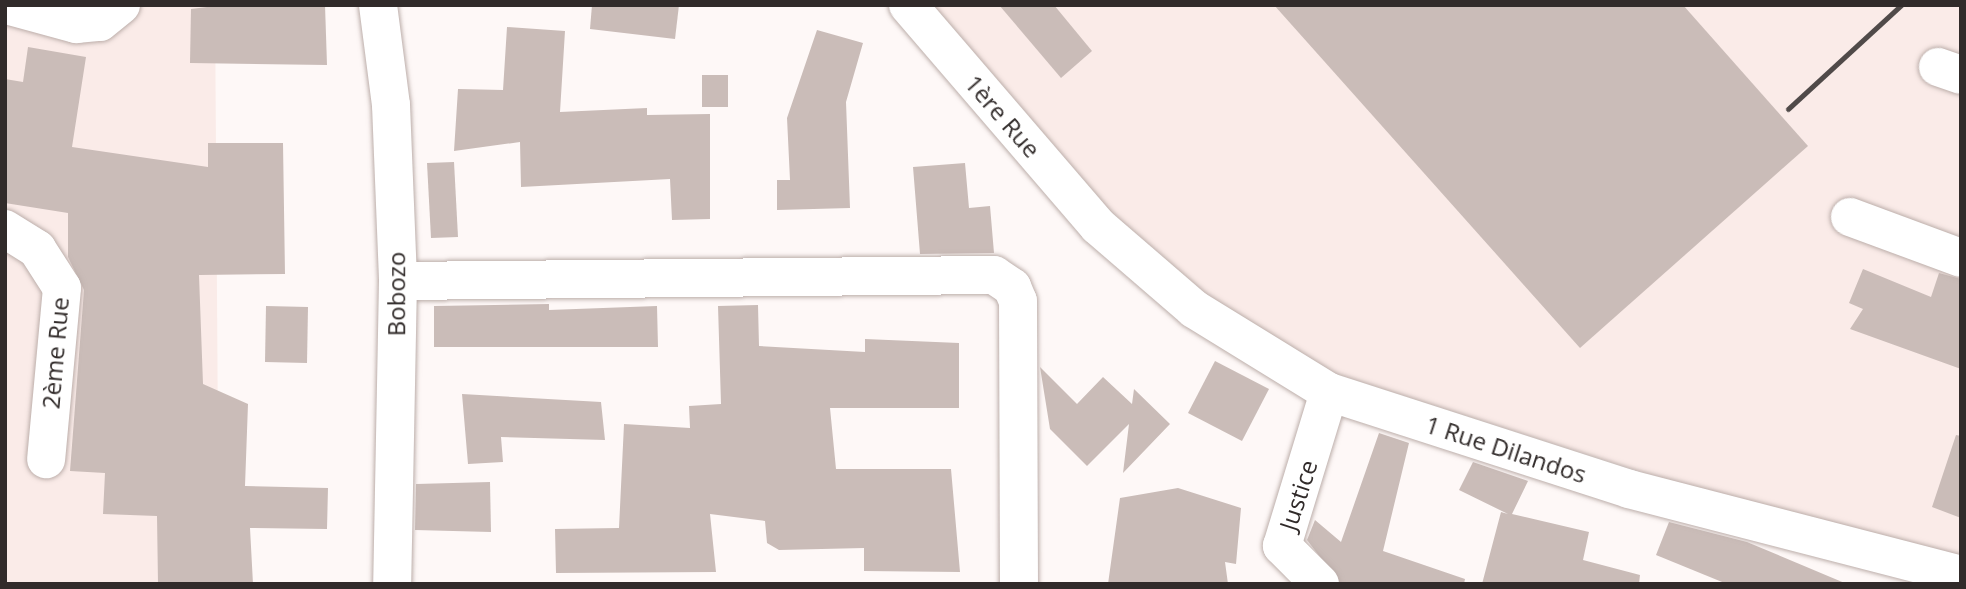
<!DOCTYPE html>
<meta charset="utf-8">
<style>
body{margin:0}
#map{position:relative;width:1966px;height:589px;overflow:hidden;background:#fef8f7;font-family:"Open Sans",sans-serif}
div>[style]{position:absolute}
.built>*{inset:0;background:#faebe8}
.building>*{inset:0;background:#cabcb8}
.roads{filter:drop-shadow(0 0 2px #bcaeaa) drop-shadow(0 0 2px #bcaeaa)}
.minor>*{height:38px;margin:-19px;padding:0 19px;transform-origin:19px;border-radius:19px;background:#fff}
.rail>*{height:5px;margin:-2.5px;padding:0 2.5px;transform-origin:2.5px;border-radius:2.5px;background:#504a49}
span{translate:-50% -50%;white-space:nowrap;text-align:center;line-height:1.15;-webkit-text-stroke:6px #fff;paint-order:stroke}
.street-label{font-size:24px;color:#312b2a}
.frame{position:absolute;inset:0;border:7px solid #312b2a;pointer-events:none}
</style>
<div id="map">
<div class="built">
<div style="clip-path:polygon(5px 5px,215px 5px,219px 584px,5px 584px)"></div>
<div style="clip-path:polygon(908px 5px,1961px 5px,1961px 574px,1308px 365px,1114px 236px)"></div>
</div>
<div class="building">
<div style="clip-path:polygon(223px 5px,325px 5px,327px 65px,190px 63px,191px 9px)"></div>
<div style="clip-path:polygon(592px 5px,679px 5px,675px 39px,590px 29px)"></div>
<div style="clip-path:polygon(999px 5px,1054px 5px,1092px 51px,1061px 78px)"></div>
<div style="clip-path:polygon(1274px 5px,1683px 5px,1808px 146px,1580px 348px)"></div>
<div style="clip-path:polygon(507px 27px,565px 31px,560px 112px,647px 108px,647px 115px,710px 114px,710px 219px,672px 220px,670px 179px,521px 187px,520px 142px,454px 151px,458px 89px,503px 90px)"></div>
<div style="clip-path:polygon(817px 30px,863px 43px,846px 102px,850px 208px,777px 210px,777px 180px,790px 180px,787px 118px)"></div>
<div style="clip-path:polygon(28px 47px,86px 57px,72px 147px,208px 167px,208px 143px,283px 143px,285px 274px,199px 275px,203px 384px,248px 404px,245px 486px,328px 488px,327px 529px,250px 528px,253px 584px,158px 584px,157px 516px,103px 514px,105px 473px,70px 471px,84px 290px,68px 257px,68px 213px,5px 203px,5px 79px,23px 82px)"></div>
<div style="clip-path:polygon(702px 75px,728px 75px,728px 107px,702px 107px)"></div>
<div style="clip-path:polygon(454px 162px,458px 237px,431px 238px,427px 163px)"></div>
<div style="clip-path:polygon(965px 163px,969px 208px,990px 206px,994px 253px,920px 254px,913px 167px)"></div>
<div style="clip-path:polygon(1863px 269px,1931px 297px,1939px 273px,1961px 279px,1961px 369px,1850px 329px,1863px 309px,1849px 303px)"></div>
<div style="clip-path:polygon(549px 304px,549px 310px,657px 306px,658px 347px,434px 347px,434px 306px)"></div>
<div style="clip-path:polygon(758px 305px,759px 346px,865px 352px,865px 339px,959px 343px,959px 408px,830px 408px,836px 469px,951px 469px,960px 572px,864px 571px,864px 548px,779px 550px,767px 543px,765px 521px,710px 514px,716px 572px,556px 573px,555px 529px,619px 528px,624px 424px,690px 428px,689px 406px,721px 404px,718px 306px)"></div>
<div style="clip-path:polygon(266px 306px,308px 307px,307px 363px,265px 362px)"></div>
<div style="clip-path:polygon(1215px 361px,1269px 389px,1242px 441px,1188px 413px)"></div>
<div style="clip-path:polygon(1040px 367px,1077px 404px,1103px 377px,1132px 404px,1134px 389px,1170px 424px,1123px 473px,1129px 424px,1087px 466px,1050px 429px)"></div>
<div style="clip-path:polygon(462px 394px,601px 402px,605px 440px,501px 437px,503px 462px,468px 464px)"></div>
<div style="clip-path:polygon(1379px 433px,1409px 443px,1383px 551px,1465px 579px,1464px 584px,1341px 584px,1307px 540px,1315px 520px,1341px 542px)"></div>
<div style="clip-path:polygon(1956px 435px,1961px 436px,1961px 518px,1932px 507px)"></div>
<div style="clip-path:polygon(1473px 462px,1528px 481px,1512px 514px,1589px 532px,1583px 560px,1640px 575px,1639px 584px,1482px 584px,1501px 512px,1508px 514px,1459px 490px)"></div>
<div style="clip-path:polygon(490px 482px,491px 532px,415px 530px,416px 484px)"></div>
<div style="clip-path:polygon(1178px 488px,1241px 508px,1236px 564px,1225px 562px,1228px 584px,1108px 584px,1120px 498px)"></div>
<div style="clip-path:polygon(1669px 522px,1747px 542px,1847px 584px,1727px 584px,1656px 555px)"></div>
</div>
<div class="roads">
<div class="minor">
<div style="left:6px;top:5px;width:73px;rotate:15.2deg"></div>
<div style="left:76px;top:24px;width:24px;rotate:-5deg"></div>
<div style="left:100px;top:22px;width:27px;rotate:-39deg"></div>
<div style="left:378px;top:5px;width:101px;rotate:82.6deg"></div>
<div style="left:391px;top:105px;width:176px;rotate:87.7deg"></div>
<div style="left:398px;top:281px;width:303px;rotate:91.1deg"></div>
<div style="left:908px;top:5px;width:291px;rotate:49.3deg"></div>
<div style="left:1098px;top:226px;width:127px;rotate:40.8deg"></div>
<div style="left:1194px;top:309px;width:158px;rotate:31.6deg"></div>
<div style="left:1329px;top:392px;width:315px;rotate:17.9deg"></div>
<div style="left:1629px;top:489px;width:343px;rotate:14.5deg"></div>
<div style="left:1938px;top:67px;width:24px;rotate:19deg"></div>
<div style="left:1850px;top:217px;width:118px;rotate:20.3deg"></div>
<div style="left:5px;top:229px;width:38px;rotate:32deg"></div>
<div style="left:37px;top:249px;width:46px;rotate:57.3deg"></div>
<div style="left:62px;top:288px;width:172px;rotate:95.3deg"></div>
<div style="left:398px;top:281px;width:596px;rotate:-0.58deg"></div>
<div style="left:994px;top:275px;width:22px;rotate:34deg"></div>
<div style="left:1012px;top:287px;width:15px;rotate:67deg"></div>
<div style="left:1018px;top:301px;width:283px;rotate:89.8deg"></div>
<div style="left:1320px;top:584px;width:54px;rotate:-135deg"></div>
<div style="left:1282px;top:546px;width:161px;rotate:-73deg"></div>
</div>
</div>
<div class="rail">
<div style="left:1788px;top:109px;width:154px;rotate:-42.6deg"></div>
</div>
<div class="street-label">
<span style="left:1003px;top:116px;rotate:49deg">1ère Rue</span>
<span style="left:396px;top:294px;rotate:-90deg">Bobozo</span>
<span style="left:55px;top:353px;rotate:-85deg">2ème Rue</span>
<span style="left:1506px;top:449px;rotate:18deg">1 Rue Dilandos</span>
<span style="left:1298px;top:495px;rotate:-72deg">Justice</span>
</div>
<div class="frame"></div>
</div>
